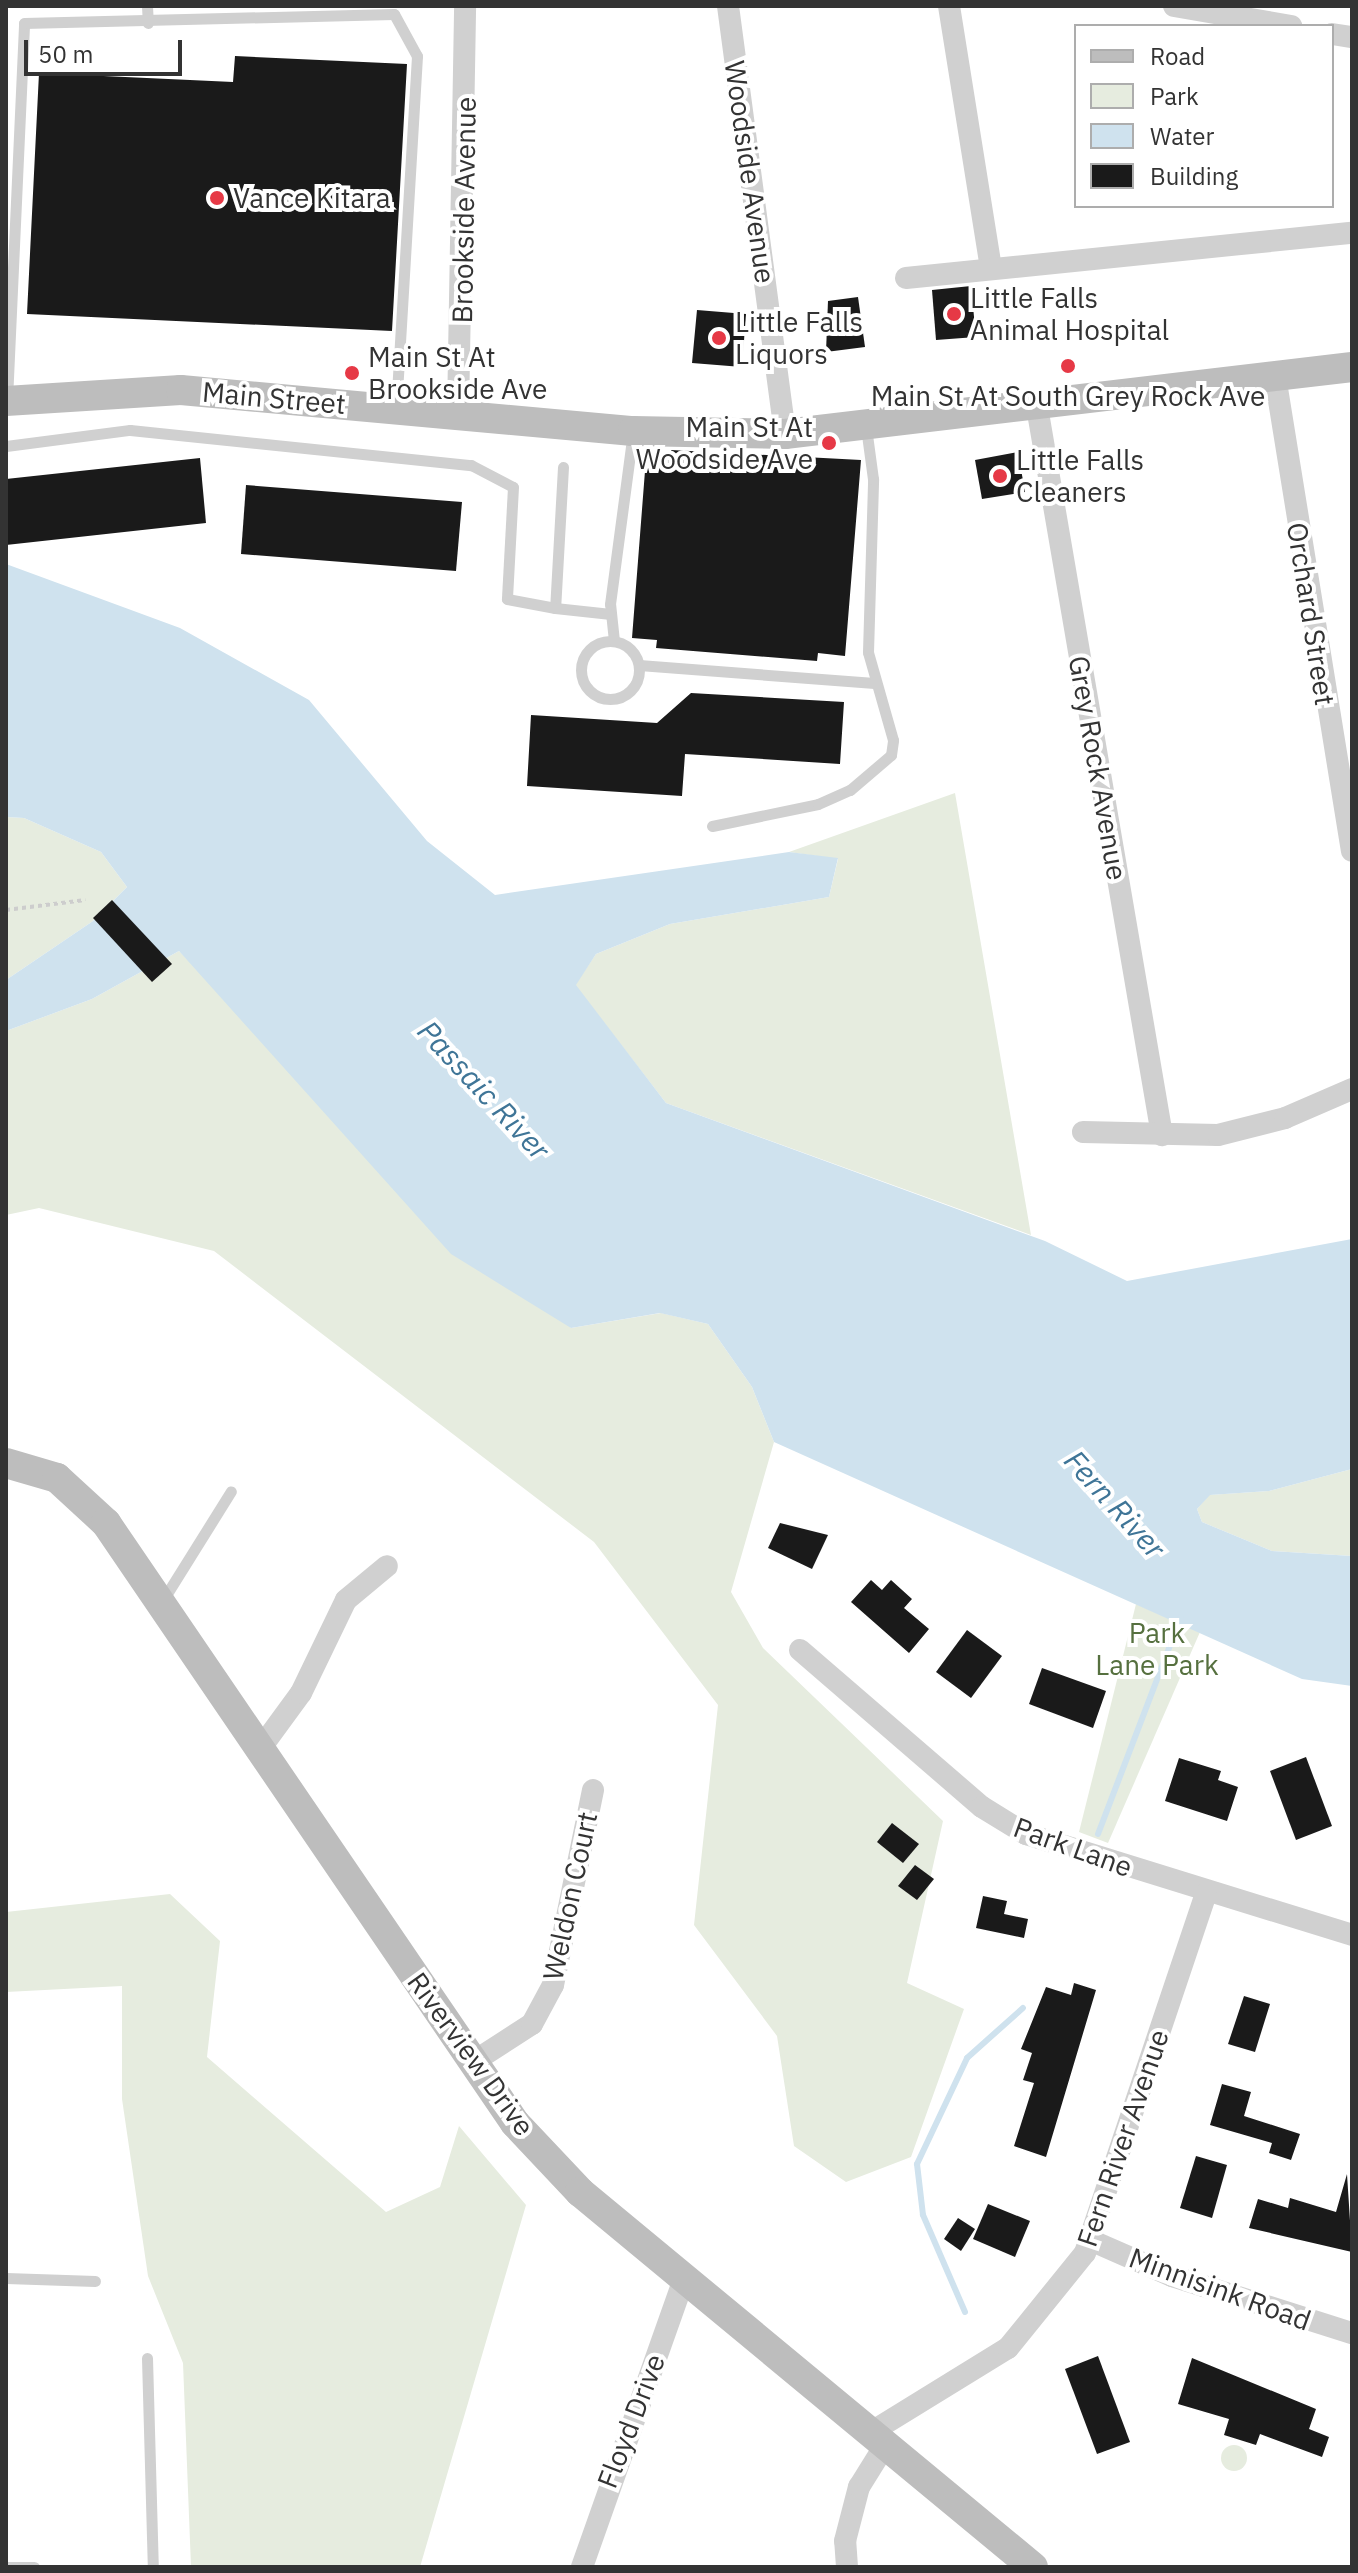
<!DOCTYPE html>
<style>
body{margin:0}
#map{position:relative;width:1358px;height:2573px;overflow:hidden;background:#fff;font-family:"IBM Plex Sans",sans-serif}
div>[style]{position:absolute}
.green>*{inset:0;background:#e6ecdf}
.round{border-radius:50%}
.water>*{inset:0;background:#cfe2ee}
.stream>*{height:6px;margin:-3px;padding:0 3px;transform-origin:3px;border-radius:3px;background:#cfe2ee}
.building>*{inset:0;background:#1a1a1a}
.path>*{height:4px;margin-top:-2px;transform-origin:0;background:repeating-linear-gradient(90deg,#cdcdcd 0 4px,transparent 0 8px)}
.lane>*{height:11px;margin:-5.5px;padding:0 5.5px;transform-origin:5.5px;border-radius:5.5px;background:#d0d0d0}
.lane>.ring{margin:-5.5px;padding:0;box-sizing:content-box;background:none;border:11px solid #d0d0d0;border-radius:50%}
.street>*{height:22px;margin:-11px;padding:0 11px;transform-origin:11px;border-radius:11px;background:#d0d0d0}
.secondary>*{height:30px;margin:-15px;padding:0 15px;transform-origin:15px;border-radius:15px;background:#bdbdbd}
.dots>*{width:22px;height:22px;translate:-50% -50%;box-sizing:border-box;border:4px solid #fff;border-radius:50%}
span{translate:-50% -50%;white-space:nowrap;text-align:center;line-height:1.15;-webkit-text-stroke:8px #fff;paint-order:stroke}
.street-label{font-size:28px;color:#333}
.poi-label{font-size:28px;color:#333}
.left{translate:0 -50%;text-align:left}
.right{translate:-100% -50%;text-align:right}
.park-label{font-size:28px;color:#56703f}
.water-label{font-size:30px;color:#3f7597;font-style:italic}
.frame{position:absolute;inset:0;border:8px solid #333;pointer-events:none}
.legend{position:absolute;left:1074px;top:24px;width:260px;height:184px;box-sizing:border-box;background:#fff;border:2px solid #adadad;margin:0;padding:10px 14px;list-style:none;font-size:24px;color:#333}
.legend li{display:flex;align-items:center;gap:16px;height:40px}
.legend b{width:40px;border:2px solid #adadad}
.scale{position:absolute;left:24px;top:40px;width:158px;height:36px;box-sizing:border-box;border:4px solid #333;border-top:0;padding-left:10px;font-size:24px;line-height:28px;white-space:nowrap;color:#333;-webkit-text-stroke:6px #fff;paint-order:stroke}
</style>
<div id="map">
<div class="green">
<div style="clip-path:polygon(955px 793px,1031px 1235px,666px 1103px,575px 985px,596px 954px,670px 924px,829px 897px,838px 859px,789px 852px)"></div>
<div style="clip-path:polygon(6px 817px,24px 818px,101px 852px,127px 887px,93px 921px,6px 980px)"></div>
<div style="clip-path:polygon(179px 951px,571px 1328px,661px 1313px,708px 1324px,752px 1387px,774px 1442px,731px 1592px,763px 1648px,943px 1821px,907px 1983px,964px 2009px,911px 2157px,846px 2182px,794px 2146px,777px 2036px,694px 1925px,718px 1705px,594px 1542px,214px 1251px,39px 1208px,6px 1215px,6px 1031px,92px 999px)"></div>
<div style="clip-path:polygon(1352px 1469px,1352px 1556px,1272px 1551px,1202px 1522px,1197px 1509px,1209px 1495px,1269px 1491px)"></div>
<div style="clip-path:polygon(1136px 1604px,1200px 1632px,1108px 1843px,1079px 1832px)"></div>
<div style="clip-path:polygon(170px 1894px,220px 1941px,207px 2057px,386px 2212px,440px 2187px,459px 2126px,526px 2205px,420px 2567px,191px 2567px,183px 2363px,148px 2276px,122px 2099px,122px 1986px,6px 1992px,6px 1912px)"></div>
<div class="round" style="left:1221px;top:2445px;width:26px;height:26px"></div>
</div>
<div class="water">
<div style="clip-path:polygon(6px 564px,180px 628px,309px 700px,427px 841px,495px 895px,789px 852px,838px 858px,829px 897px,670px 924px,596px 954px,576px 985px,666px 1103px,1045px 1241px,1127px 1281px,1352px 1239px,1352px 1469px,1269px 1491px,1210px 1495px,1197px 1509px,1202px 1522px,1272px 1551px,1352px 1556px,1352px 1686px,1302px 1679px,774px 1442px,752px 1387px,708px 1324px,660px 1313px,571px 1328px,451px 1254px,179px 951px,92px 999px,6px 1031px,6px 980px,93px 921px,127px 887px,101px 852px,24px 818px,6px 817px)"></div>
</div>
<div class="stream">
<div style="left:1098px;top:1834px;width:232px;rotate:-69.1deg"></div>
<div style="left:965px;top:2312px;width:106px;rotate:-113.4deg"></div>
<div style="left:923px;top:2215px;width:51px;rotate:-96.7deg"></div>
<div style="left:917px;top:2164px;width:117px;rotate:-64.7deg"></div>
<div style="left:967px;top:2058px;width:75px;rotate:-41.8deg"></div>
</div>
<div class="building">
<div style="clip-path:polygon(235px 56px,407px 64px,392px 331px,27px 314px,39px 73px,233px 82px)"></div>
<div style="clip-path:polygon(971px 286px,976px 337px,936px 340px,932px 290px)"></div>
<div style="clip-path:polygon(858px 297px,865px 347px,826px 352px,828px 301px)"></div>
<div style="clip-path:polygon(697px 310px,746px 314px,742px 367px,692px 363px)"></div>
<div style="clip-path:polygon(671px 450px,861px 460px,845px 656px,818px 653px,817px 661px,656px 648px,657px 640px,632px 638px,646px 458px,671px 460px)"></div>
<div style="clip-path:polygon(1018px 452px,1025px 492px,982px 499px,975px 460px)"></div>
<div style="clip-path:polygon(200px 458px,206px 523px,6px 545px,6px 479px)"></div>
<div style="clip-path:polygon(246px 485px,462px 502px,456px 571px,241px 554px)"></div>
<div style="clip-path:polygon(691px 693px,844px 702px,840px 764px,685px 754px,682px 796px,527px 786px,531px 715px,657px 723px)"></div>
<div style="clip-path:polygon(112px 900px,172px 964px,152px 982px,93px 918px)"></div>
<div style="clip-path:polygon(780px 1523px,828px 1535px,812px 1569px,768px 1548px)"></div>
<div style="clip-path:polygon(871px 1580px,882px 1590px,891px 1580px,912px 1599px,904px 1608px,929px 1629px,909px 1653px,851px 1602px)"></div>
<div style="clip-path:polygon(967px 1630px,1002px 1656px,971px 1698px,936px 1672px)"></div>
<div style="clip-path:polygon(1042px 1668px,1106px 1691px,1093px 1728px,1029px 1704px)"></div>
<div style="clip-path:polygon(1306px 1757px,1332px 1826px,1296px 1840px,1270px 1771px)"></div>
<div style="clip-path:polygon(1179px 1758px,1221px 1771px,1218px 1780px,1238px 1787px,1227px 1821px,1165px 1801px)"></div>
<div style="clip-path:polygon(892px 1823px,919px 1844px,903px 1863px,877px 1842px)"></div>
<div style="clip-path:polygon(915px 1865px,934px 1879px,917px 1900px,898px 1886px)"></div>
<div style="clip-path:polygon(983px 1896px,1007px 1901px,1004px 1914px,1028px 1919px,1024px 1938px,976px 1928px)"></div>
<div style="clip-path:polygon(1074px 1983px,1096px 1990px,1046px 2157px,1014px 2146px,1034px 2083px,1023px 2080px,1032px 2053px,1021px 2049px,1046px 1987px,1071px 1995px)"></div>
<div style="clip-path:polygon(1244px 1996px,1270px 2004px,1255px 2052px,1228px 2044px)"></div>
<div style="clip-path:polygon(1222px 2084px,1251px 2092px,1244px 2116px,1300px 2134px,1291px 2160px,1269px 2153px,1272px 2143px,1210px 2125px)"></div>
<div style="clip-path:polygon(1196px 2156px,1227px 2165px,1212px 2218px,1180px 2208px)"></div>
<div style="clip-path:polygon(1347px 2174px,1352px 2252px,1249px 2228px,1258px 2199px,1288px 2208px,1290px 2198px,1336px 2212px)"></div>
<div style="clip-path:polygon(988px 2204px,1030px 2221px,1015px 2257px,973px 2239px)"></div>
<div style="clip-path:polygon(958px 2218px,975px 2229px,961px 2251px,944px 2239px)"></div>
<div style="clip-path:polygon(1098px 2356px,1130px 2442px,1097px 2454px,1065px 2369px)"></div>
<div style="clip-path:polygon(1192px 2358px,1316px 2409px,1309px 2429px,1329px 2437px,1322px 2457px,1260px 2434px,1256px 2445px,1224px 2435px,1229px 2419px,1178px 2404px)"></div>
</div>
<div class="path">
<div style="left:6px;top:910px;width:80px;rotate:-7.2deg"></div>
</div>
<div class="lane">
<div style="left:147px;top:6px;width:17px;rotate:87deg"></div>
<div style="left:7px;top:400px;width:377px;rotate:-87.4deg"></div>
<div style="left:24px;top:23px;width:370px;rotate:-1.4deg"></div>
<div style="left:394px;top:14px;width:48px;rotate:61.3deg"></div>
<div style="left:417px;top:56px;width:351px;rotate:93.4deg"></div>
<div style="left:6px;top:446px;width:125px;rotate:-7.4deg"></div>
<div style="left:130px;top:430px;width:343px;rotate:5.9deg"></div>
<div style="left:471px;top:465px;width:47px;rotate:27.6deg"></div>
<div style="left:513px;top:487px;width:112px;rotate:93.1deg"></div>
<div style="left:507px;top:599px;width:49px;rotate:10.6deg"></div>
<div style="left:563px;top:467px;width:141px;rotate:93.2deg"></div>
<div style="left:555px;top:608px;width:56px;rotate:6.1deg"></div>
<div class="ring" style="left:581px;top:641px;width:47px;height:47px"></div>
<div style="left:614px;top:641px;width:37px;rotate:-96deg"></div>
<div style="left:610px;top:604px;width:174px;rotate:-82.4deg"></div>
<div style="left:639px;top:665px;width:236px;rotate:4.4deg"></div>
<div style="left:712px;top:826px;width:108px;rotate:-11.7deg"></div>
<div style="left:818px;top:804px;width:35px;rotate:-24deg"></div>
<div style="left:850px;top:790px;width:54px;rotate:-40.5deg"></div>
<div style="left:891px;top:755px;width:15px;rotate:-82deg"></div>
<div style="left:893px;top:740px;width:91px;rotate:-105.9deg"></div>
<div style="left:868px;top:652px;width:173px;rotate:-88.3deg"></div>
<div style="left:873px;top:479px;width:52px;rotate:-97.7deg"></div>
<div style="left:163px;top:1600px;width:128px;rotate:-58deg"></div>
<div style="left:6px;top:2278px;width:89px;rotate:1.9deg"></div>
<div style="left:147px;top:2358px;width:209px;rotate:88.4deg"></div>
<div style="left:6px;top:2567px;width:28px"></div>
</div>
<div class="street">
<div style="left:728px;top:6px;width:432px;rotate:82.4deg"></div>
<div style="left:949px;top:6px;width:266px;rotate:80.9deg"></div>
<div style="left:1174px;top:6px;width:119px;rotate:9.7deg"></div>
<div style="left:1332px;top:34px;width:20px;rotate:9deg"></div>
<div style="left:906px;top:278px;width:448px;rotate:-5.8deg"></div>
<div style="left:1275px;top:376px;width:481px;rotate:80.8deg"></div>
<div style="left:1036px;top:401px;width:745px;rotate:80.26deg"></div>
<div style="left:458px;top:414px;width:408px;rotate:-89deg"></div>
<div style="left:1083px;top:1132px;width:135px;rotate:1.3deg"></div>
<div style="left:1218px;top:1135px;width:69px;rotate:-14.2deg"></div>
<div style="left:1285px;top:1118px;width:73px;rotate:-23.4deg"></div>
<div style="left:800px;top:1650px;width:240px;rotate:40.8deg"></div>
<div style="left:982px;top:1807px;width:52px;rotate:31.5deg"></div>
<div style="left:1026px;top:1834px;width:341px;rotate:17.2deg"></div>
<div style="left:260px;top:1749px;width:69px;rotate:-53.8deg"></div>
<div style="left:301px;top:1693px;width:103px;rotate:-64.2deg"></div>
<div style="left:346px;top:1600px;width:53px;rotate:-39.7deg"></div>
<div style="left:473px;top:2062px;width:70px;rotate:-32.8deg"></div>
<div style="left:532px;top:2024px;width:44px;rotate:-61.7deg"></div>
<div style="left:553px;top:1985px;width:199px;rotate:-78.4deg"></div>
<div style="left:1090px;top:2240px;width:90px;rotate:23.7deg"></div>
<div style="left:1172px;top:2276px;width:189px;rotate:17.6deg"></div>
<div style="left:873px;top:2431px;width:158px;rotate:-31.6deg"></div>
<div style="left:1008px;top:2348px;width:122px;rotate:-51deg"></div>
<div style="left:1085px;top:2253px;width:379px;rotate:-71.4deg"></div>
<div style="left:582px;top:2567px;width:309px;rotate:-70.5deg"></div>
<div style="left:847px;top:2567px;width:26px;rotate:-94deg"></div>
<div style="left:845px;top:2541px;width:56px;rotate:-75.5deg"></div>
<div style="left:859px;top:2487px;width:53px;rotate:-58.1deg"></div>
</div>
<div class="secondary">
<div style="left:6px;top:401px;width:175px;rotate:-3.6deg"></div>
<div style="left:181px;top:390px;width:454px;rotate:5.2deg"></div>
<div style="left:633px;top:431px;width:152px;rotate:1.1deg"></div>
<div style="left:785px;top:434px;width:571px;rotate:-6.74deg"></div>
<div style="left:6px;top:1463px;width:53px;rotate:16.4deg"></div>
<div style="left:57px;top:1478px;width:67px;rotate:42.6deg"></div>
<div style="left:106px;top:1523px;width:726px;rotate:55.72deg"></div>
<div style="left:515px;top:2123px;width:95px;rotate:46.7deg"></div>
<div style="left:580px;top:2192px;width:588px;rotate:39.62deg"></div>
</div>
<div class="dots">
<div style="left:217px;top:198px;background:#e63946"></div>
<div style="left:954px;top:314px;background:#e63946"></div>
<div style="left:719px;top:338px;background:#e63946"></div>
<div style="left:1068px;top:366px;background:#e63946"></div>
<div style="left:352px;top:373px;background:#e63946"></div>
<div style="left:829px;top:443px;background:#e63946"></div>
<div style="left:1000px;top:476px;background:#e63946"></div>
</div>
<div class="street-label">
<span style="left:750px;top:172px;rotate:82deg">Woodside Avenue</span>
<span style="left:464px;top:210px;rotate:-89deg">Brookside Avenue</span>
<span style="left:274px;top:398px;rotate:5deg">Main Street</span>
<span style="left:1311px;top:614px;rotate:81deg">Orchard Street</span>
<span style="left:1098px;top:768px;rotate:80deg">Grey Rock Avenue</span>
<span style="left:1073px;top:1847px;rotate:20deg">Park Lane</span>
<span style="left:570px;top:1896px;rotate:-78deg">Weldon Court</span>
<span style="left:471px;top:2054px;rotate:54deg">Riverview Drive</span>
<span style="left:1123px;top:2138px;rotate:-71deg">Fern River Avenue</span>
<span style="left:1220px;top:2289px;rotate:20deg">Minnisink Road</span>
<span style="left:631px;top:2421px;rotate:-69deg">Floyd Drive</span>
</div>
<div class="poi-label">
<span class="left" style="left:233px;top:198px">Vance Kitara</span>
<span class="left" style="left:970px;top:314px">Little Falls<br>Animal Hospital</span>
<span class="left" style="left:735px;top:338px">Little Falls<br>Liquors</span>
<span class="left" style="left:368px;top:373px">Main St At<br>Brookside Ave</span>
<span style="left:1068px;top:396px">Main St At South Grey Rock Ave</span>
<span class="right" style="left:813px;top:443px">Main St At<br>Woodside Ave</span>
<span class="left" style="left:1016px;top:476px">Little Falls<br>Cleaners</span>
</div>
<div class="park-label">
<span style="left:1157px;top:1649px">Park<br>Lane Park</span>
</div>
<div class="water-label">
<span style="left:484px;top:1090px;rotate:47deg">Passaic River</span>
<span style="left:1115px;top:1504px;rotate:48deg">Fern River</span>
</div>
<div class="frame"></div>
<ul class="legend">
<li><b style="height:10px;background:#bdbdbd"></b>Road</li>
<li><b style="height:22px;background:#e6ecdf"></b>Park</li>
<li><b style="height:22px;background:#cfe2ee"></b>Water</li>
<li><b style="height:22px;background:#1a1a1a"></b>Building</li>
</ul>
<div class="scale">50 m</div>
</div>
